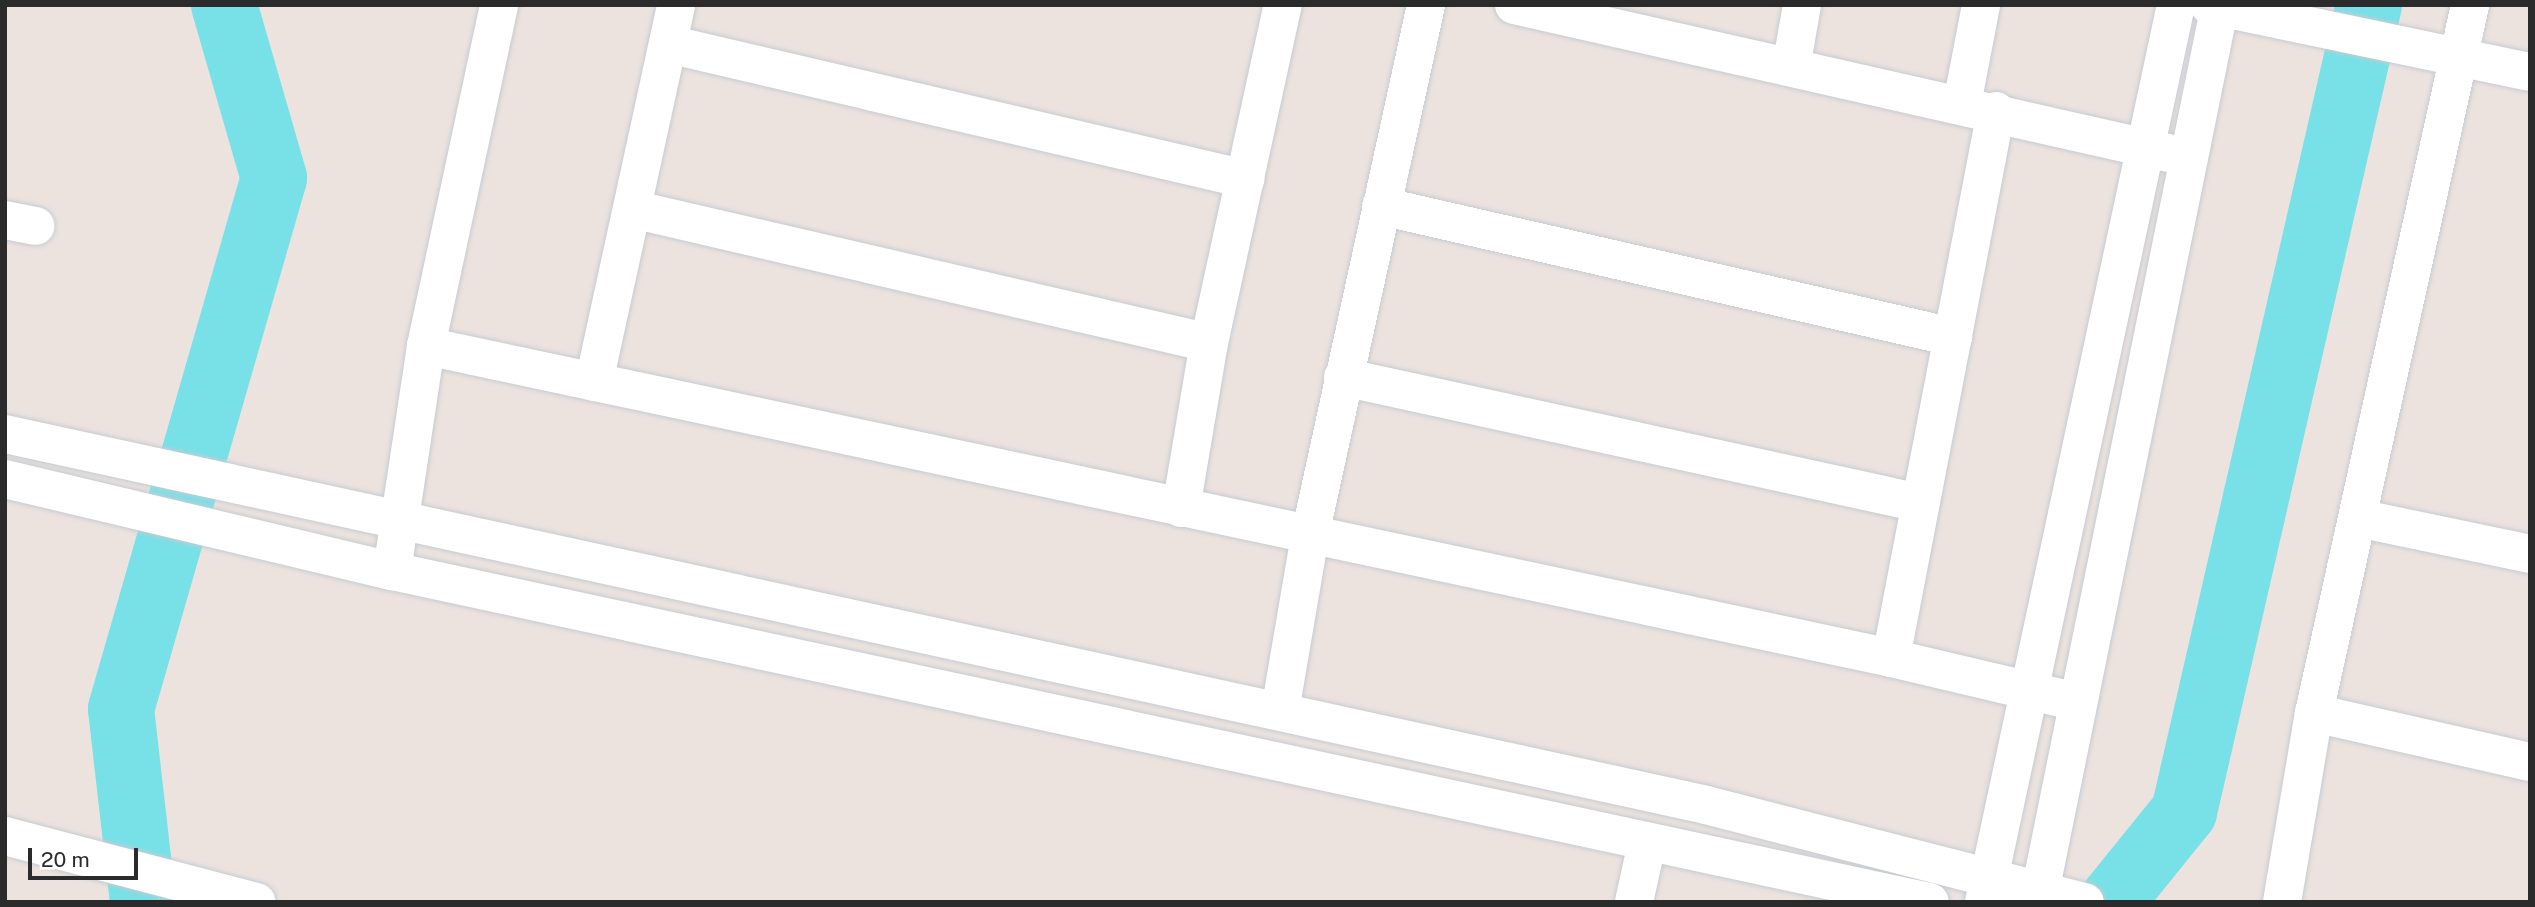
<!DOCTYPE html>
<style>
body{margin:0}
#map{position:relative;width:2535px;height:907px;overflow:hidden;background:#ece3de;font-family:"Public Sans",sans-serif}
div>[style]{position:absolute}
.river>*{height:66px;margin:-33px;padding:0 33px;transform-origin:33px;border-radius:33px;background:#77e1e7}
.roads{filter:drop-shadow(0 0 2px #c6cbd3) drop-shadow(0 0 2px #c6cbd3)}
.street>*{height:38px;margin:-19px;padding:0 19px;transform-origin:19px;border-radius:19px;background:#fff}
.secondary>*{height:38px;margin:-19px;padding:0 19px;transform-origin:19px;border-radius:19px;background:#fff}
span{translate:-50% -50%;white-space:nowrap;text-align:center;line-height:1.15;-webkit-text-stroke:6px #fff;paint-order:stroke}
.frame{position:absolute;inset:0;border:7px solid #2b2b2b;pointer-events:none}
.scale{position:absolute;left:28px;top:848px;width:110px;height:32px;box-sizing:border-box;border:4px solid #2b2b2b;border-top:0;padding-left:9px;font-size:21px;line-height:24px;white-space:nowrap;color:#2b2b2b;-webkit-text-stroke:5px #fff;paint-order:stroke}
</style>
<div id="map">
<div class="river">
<div style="left:143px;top:902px;width:194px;rotate:-96.5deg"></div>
<div style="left:121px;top:709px;width:553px;rotate:-73.93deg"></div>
<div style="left:274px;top:178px;width:180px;rotate:-106.1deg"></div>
<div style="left:2111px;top:902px;width:116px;rotate:-51deg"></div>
<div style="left:2184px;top:812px;width:828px;rotate:-77.09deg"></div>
</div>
<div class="roads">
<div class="street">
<div style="left:1514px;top:5px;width:671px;rotate:12.75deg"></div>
<div style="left:2209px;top:5px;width:328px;rotate:11.8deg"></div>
<div style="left:668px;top:44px;width:593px;rotate:13.17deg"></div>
<div style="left:1791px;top:67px;width:63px;rotate:-79.9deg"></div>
<div style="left:1962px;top:104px;width:101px;rotate:-79.1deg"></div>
<div style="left:1381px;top:206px;width:587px;rotate:12.9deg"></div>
<div style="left:632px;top:209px;width:592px;rotate:13.07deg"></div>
<div style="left:5px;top:220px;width:31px;rotate:11deg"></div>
<div style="left:426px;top:346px;width:1498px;rotate:12.02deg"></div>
<div style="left:1891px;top:658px;width:191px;rotate:13.3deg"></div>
<div style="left:1343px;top:377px;width:591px;rotate:12.32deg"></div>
<div style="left:594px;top:382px;width:386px;rotate:-77.7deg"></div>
<div style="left:1181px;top:508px;width:167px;rotate:-80.4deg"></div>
<div style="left:1209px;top:343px;width:346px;rotate:-77.7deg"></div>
<div style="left:2358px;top:518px;width:176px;rotate:11.8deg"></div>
<div style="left:392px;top:571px;width:228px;rotate:-81.4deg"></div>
<div style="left:426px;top:346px;width:349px;rotate:-77.9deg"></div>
<div style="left:1891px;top:658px;width:557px;rotate:-79.13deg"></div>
<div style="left:1280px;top:711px;width:179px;rotate:-80.3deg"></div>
<div style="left:1310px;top:535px;width:543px;rotate:-77.65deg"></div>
<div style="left:2314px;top:713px;width:221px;rotate:12.8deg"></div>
<div style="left:5px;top:836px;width:260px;rotate:14.7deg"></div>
<div style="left:1634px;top:902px;width:60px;rotate:-77.6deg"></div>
<div style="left:1984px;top:902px;width:917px;rotate:-77.92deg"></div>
<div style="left:2038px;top:902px;width:915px;rotate:-78.53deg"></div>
<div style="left:2282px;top:902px;width:192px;rotate:-80.4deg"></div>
<div style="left:2314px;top:713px;width:725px;rotate:-77.57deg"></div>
</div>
<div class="secondary">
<div style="left:5px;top:434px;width:1741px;rotate:12.3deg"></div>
<div style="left:1706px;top:805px;width:391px;rotate:14.4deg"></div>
<div style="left:5px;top:479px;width:398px;rotate:13.4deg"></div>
<div style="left:392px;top:571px;width:1573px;rotate:12.15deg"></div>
</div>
</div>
<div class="frame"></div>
<div class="scale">20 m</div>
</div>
